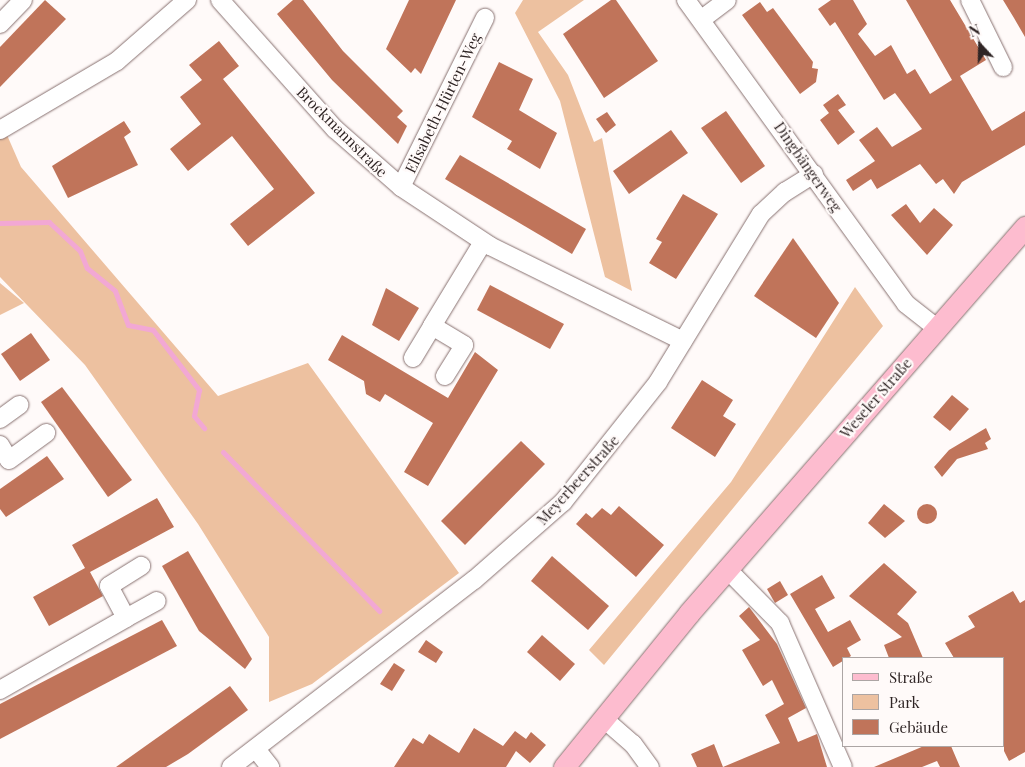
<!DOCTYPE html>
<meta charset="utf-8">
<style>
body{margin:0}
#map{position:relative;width:1025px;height:767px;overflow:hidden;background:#fffaf9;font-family:"Playfair Display",serif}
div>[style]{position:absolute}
.green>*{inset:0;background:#edc1a0}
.stream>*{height:5px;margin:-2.5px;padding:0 2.5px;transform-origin:2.5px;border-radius:2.5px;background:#f2a8d4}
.building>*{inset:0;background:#c0745a}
.round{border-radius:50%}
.roads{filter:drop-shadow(0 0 1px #887170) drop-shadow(0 0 1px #887170)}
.minor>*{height:18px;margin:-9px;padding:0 9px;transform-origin:9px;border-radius:9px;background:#fff}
.major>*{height:21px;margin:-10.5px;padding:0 10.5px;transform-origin:10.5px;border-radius:10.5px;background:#fdbccf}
span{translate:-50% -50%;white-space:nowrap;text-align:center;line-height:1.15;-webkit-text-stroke:4.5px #fffaf9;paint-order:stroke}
.street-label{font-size:15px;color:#2f2525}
.legend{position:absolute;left:842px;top:657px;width:162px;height:90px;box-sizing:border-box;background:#fffaf9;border:1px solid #aca5a4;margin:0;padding:6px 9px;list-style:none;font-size:15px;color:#2f2525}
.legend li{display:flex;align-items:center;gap:10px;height:25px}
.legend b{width:25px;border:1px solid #aca5a4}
.north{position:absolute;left:955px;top:20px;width:50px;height:50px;-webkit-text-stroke:4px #fffaf9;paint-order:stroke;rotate:339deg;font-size:14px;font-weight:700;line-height:20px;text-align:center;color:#2f2525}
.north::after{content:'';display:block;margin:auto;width:18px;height:22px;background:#2f2525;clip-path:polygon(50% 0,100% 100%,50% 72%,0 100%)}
</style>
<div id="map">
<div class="green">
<div style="clip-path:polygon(523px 0,584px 0,538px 32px,568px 75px,594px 142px,602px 138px,632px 291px,605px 277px,560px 101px,515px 13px)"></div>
<div style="clip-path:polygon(7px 135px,21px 167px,218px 396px,308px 363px,459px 573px,312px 684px,269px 702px,269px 637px,198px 524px,85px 365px,0 277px,0 139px)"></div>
<div style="clip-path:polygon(0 283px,24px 303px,0 315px)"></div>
<div style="clip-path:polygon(855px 287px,883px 326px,604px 665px,589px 650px,731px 482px)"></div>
</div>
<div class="stream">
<div style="left:0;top:223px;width:49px;rotate:-1.2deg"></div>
<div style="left:49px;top:222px;width:42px;rotate:43.1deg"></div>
<div style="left:80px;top:251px;width:18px;rotate:68deg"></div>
<div style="left:87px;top:268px;width:36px;rotate:39deg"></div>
<div style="left:115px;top:291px;width:36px;rotate:69deg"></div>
<div style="left:128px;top:325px;width:25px;rotate:11deg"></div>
<div style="left:153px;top:330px;width:76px;rotate:52.5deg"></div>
<div style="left:199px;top:390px;width:26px;rotate:101deg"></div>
<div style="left:194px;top:416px;width:16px;rotate:50deg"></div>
<div style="left:223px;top:452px;width:223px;rotate:45.5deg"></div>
</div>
<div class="building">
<div style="clip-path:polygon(45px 0,66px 19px,0 87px,0 47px)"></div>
<div style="clip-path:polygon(293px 0,303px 0,343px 51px,403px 111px,397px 117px,407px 126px,398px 144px,332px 80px,277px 14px)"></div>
<div style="clip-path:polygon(409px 0,456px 0,421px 74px,415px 68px,411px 73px,386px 49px)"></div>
<div style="clip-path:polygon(611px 0,616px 0,658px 61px,604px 98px,563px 34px)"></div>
<div style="clip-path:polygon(831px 0,853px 0,867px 24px,858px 34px,875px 56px,891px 45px,907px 74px,915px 69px,930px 94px,952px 80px,906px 0,950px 0,986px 60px,960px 76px,992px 131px,1025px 111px,1025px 145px,962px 182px,954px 194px,943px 179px,936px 184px,920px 164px,877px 189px,871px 179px,853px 191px,846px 180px,875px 161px,859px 140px,877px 127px,892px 147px,922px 129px,895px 93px,884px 100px,835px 22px,830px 26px,818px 9px)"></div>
<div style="clip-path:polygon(1003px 0,1025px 0,1025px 37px,1014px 18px)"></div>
<div style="clip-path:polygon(760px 2px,767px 12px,773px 8px,813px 62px,812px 68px,818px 69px,816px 82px,800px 94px,742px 15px)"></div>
<div style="clip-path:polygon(219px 41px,239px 66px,223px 79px,315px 193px,248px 246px,230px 224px,274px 189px,232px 136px,188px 171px,170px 149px,201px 124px,180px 97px,202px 80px,189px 65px)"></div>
<div style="clip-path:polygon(499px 62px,533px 79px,519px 110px,557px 133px,540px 169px,507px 149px,512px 141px,472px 117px)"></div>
<div style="clip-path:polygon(838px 94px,846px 105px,838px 110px,855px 132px,838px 145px,820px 120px,829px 113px,823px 105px)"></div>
<div style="clip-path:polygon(726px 111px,765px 166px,741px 183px,701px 128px)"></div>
<div style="clip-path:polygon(607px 112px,616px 125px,606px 133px,596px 119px)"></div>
<div style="clip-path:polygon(124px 121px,131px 132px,124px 137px,138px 165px,68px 198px,52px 166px)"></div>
<div style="clip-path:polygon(671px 130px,688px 153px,629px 194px,613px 171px)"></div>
<div style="clip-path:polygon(460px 155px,586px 229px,572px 254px,445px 179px)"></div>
<div style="clip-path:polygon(683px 194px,718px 214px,676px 279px,649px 263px,662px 242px,656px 239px)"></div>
<div style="clip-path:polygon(906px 204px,920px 223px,934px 208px,953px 225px,927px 255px,891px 215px)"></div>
<div style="clip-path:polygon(793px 238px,839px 303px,816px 338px,754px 296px)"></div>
<div style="clip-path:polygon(490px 285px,564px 324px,550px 349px,477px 310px)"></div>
<div style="clip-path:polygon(386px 288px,419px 308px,399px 341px,372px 325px)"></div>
<div style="clip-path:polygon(31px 333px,50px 360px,20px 381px,1px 354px)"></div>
<div style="clip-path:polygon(342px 335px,448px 398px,475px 352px,498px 370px,428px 486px,404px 472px,433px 423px,385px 394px,380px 402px,366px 394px,364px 381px,328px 360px)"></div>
<div style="clip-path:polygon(702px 380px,733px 400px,723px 416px,736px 424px,715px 457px,671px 428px)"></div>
<div style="clip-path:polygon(62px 387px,132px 480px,108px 497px,41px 402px)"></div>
<div style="clip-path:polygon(952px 395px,969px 409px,950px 431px,933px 417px)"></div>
<div style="clip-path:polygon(986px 428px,991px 439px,985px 443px,988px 449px,957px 459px,942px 477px,934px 467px,949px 450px)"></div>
<div style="clip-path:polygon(521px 441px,545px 464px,465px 545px,441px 521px)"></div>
<div style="clip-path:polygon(47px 456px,64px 479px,6px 517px,0 509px,0 489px)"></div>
<div style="clip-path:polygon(157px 498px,174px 527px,90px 572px,103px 596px,49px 626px,33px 597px,85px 568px,72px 545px)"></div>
<div style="clip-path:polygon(884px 504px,905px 521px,885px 538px,868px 523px)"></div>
<div class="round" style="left:917px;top:504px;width:20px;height:20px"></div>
<div style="clip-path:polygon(619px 506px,664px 545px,636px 577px,576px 524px,586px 513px,592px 518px,602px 508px,611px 515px)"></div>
<div style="clip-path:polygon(188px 551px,252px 659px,245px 669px,199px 631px,162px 566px)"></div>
<div style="clip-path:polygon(552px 556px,609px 606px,588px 630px,531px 581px)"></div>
<div style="clip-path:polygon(884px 563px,917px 592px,897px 614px,908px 623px,923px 658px,889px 658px,884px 645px,902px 637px,849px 596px)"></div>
<div style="clip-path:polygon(822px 575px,835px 598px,815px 609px,828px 632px,850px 620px,861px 640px,847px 648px,851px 656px,833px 667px,790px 594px)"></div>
<div style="clip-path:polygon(780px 581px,788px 595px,775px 603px,767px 589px)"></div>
<div style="clip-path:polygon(1013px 591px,1020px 603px,1025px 600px,1025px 752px,1009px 761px,1004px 751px,1004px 658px,954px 658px,945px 643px,975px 627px,968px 616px)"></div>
<div style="clip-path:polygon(749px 607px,777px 644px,806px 708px,788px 718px,798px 742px,817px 734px,827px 767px,697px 767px,691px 754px,714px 744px,723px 767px,780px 743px,765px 715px,784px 704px,772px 680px,763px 686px,742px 650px,760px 640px,739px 616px)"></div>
<div style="clip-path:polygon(162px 620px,177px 646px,0 739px,0 704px)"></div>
<div style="clip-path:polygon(542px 635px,575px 664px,560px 681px,527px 652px)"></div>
<div style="clip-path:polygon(426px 640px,443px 652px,436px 663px,418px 652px)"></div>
<div style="clip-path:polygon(394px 663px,405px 670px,392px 691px,380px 684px)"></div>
<div style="clip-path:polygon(230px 686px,248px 710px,188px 754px,166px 767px,116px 767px)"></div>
<div style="clip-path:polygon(474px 728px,503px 746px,515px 731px,526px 739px,531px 732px,546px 745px,530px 763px,516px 751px,506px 767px,394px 767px,413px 738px,423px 744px,429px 734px,459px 753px)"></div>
<div style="clip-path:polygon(924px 746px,951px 746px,960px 767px,940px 767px,937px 761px,922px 767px,874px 767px)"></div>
</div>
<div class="roads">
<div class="minor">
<div style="left:220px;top:0;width:173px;rotate:48.3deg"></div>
<div style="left:335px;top:129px;width:88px;rotate:41.3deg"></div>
<div style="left:401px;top:187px;width:107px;rotate:33.5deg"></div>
<div style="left:490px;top:246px;width:215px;rotate:26.2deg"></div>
<div style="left:686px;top:0;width:375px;rotate:54.1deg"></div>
<div style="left:906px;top:304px;width:39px;rotate:38deg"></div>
<div style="left:970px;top:0;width:75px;rotate:63.8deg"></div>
<div style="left:702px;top:19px;width:31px;rotate:-37deg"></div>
<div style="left:0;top:24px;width:33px;rotate:-46deg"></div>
<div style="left:0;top:130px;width:136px;rotate:-30.5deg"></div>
<div style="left:117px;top:61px;width:93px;rotate:-41.1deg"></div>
<div style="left:401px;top:187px;width:189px;rotate:-63.6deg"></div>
<div style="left:413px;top:358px;width:37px;rotate:-59deg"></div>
<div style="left:445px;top:376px;width:36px;rotate:-58deg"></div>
<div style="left:464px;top:345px;width:37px;rotate:-149deg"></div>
<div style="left:432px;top:326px;width:98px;rotate:-58.7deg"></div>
<div style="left:0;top:419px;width:24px;rotate:-36deg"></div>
<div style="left:0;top:445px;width:17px;rotate:59deg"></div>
<div style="left:9px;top:460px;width:46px;rotate:-36.1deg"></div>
<div style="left:727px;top:569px;width:76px;rotate:45.5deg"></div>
<div style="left:780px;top:623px;width:157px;rotate:66.4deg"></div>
<div style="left:126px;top:618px;width:35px;rotate:-29deg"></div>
<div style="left:0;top:690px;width:145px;rotate:-29.7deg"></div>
<div style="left:126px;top:618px;width:36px;rotate:-118deg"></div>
<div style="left:109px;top:586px;width:38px;rotate:-32deg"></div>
<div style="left:604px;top:719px;width:38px;rotate:41deg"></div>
<div style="left:633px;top:744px;width:29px;rotate:54deg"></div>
<div style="left:256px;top:749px;width:23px;rotate:52deg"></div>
<div style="left:231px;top:767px;width:307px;rotate:-37.6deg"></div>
<div style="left:474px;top:580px;width:118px;rotate:-41.2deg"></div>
<div style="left:563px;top:502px;width:153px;rotate:-51.6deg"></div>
<div style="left:658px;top:382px;width:197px;rotate:-58.5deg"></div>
<div style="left:761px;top:214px;width:33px;rotate:-43deg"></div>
<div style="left:785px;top:192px;width:34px;rotate:-32deg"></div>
</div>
<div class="major">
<div style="left:564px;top:767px;width:198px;rotate:-50.9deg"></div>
<div style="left:689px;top:613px;width:512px;rotate:-48.96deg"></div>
</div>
</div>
<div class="street-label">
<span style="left:443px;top:103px;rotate:-64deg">Elisabeth-Hürten-Weg</span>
<span style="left:342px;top:132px;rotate:45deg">Brockmannstraße</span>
<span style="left:808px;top:167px;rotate:55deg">Dingbängerweg</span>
<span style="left:876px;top:398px;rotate:-49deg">Weseler Straße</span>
<span style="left:578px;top:480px;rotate:-48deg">Meyerbeerstraße</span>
</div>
<ul class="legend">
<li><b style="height:6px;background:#fdbccf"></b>Straße</li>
<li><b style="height:14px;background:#edc1a0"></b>Park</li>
<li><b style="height:14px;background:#c0745a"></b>Gebäude</li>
</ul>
<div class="north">N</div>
</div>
